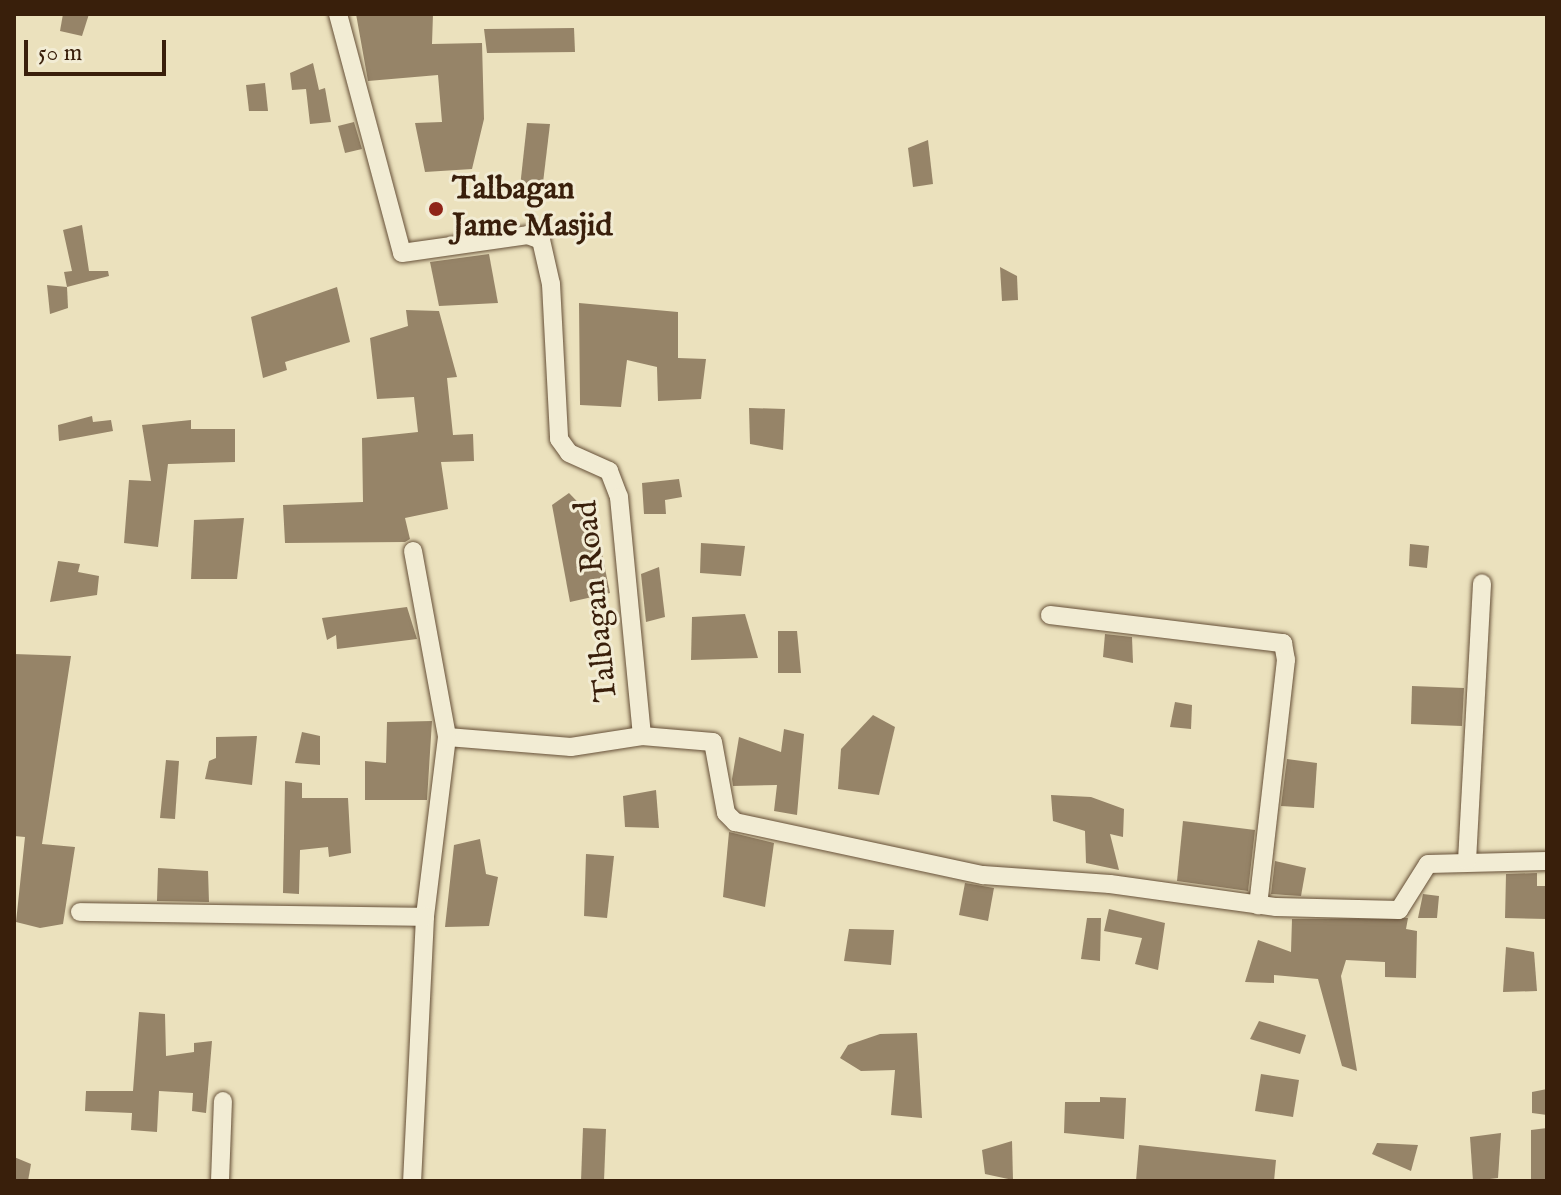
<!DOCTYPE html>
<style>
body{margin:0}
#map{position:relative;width:1561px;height:1195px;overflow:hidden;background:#ebe1bd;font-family:"IM FELL English",serif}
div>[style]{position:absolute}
.building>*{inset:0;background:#968468}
.roads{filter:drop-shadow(0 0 2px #665038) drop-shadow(0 0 2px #665038)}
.street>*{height:18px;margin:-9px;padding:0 9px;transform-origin:9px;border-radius:9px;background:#f2ecd4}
.dots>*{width:22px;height:22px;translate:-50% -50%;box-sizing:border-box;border:4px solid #f2ecd4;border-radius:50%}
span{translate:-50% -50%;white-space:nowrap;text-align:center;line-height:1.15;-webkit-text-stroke:6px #f2ecd4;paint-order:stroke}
.poi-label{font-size:32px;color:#391f0b;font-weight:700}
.left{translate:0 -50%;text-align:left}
.street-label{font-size:32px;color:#391f0b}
.frame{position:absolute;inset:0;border:16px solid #391f0b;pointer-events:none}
.scale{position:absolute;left:24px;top:40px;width:142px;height:36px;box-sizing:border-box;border:4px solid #391f0b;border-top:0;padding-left:10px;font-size:24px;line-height:28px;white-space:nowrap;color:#391f0b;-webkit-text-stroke:6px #f2ecd4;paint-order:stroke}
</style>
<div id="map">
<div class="building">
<div style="clip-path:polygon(63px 14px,89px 14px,82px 36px,60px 31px)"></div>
<div style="clip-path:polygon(356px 14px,433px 14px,432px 44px,482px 43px,484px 119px,472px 169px,425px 172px,415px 123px,442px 122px,438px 75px,368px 81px)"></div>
<div style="clip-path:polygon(574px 28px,575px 52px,487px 53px,484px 29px)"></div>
<div style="clip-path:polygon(313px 63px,319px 90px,325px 88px,331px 122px,310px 124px,306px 89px,292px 90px,290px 73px)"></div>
<div style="clip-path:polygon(265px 83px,268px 111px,249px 111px,246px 85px)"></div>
<div style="clip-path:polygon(354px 122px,362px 149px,345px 153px,338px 126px)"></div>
<div style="clip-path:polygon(527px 123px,550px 124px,542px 191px,520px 187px)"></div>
<div style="clip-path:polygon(928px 140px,933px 184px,913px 187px,908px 148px)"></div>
<div style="clip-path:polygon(82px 225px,89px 271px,108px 271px,109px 276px,67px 287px,64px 272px,72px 271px,63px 230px)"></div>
<div style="clip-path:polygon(489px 254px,498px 303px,439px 306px,430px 262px)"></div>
<div style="clip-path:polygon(1000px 267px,1017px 276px,1018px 300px,1002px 301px)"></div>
<div style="clip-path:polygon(47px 285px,67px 287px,68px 308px,50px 314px)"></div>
<div style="clip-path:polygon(337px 287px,350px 342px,285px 362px,287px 370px,263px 378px,251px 317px)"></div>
<div style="clip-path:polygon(579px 303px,678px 312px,678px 358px,706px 359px,701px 399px,658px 401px,657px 367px,627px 360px,621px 407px,580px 405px)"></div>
<div style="clip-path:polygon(406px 310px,439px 311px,457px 377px,447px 378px,453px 435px,473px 434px,474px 461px,441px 462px,448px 509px,405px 518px,410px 539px,405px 542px,285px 543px,283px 505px,363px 502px,362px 438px,418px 432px,414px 397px,377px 399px,370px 338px,408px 326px)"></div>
<div style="clip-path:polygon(749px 408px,785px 409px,783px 450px,750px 444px)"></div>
<div style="clip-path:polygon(92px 416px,93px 422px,111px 420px,113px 431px,59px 441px,58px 425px)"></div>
<div style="clip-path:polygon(191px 420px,191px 429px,235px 429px,235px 462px,168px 464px,158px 547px,124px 543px,129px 480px,151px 481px,142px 425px)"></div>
<div style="clip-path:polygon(679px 479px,682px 497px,665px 500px,666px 514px,644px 514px,642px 483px)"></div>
<div style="clip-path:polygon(569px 493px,595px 520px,610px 593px,570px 602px,552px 505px)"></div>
<div style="clip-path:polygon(244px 518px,237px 579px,191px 579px,194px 520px)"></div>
<div style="clip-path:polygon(701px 543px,745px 546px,741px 576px,700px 573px)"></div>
<div style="clip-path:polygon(1410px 544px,1429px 546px,1427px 568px,1409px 566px)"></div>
<div style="clip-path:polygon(58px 561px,80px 564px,78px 572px,99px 576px,97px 595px,50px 602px)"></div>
<div style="clip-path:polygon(659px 567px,665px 617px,646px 622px,641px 574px)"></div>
<div style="clip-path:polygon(407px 607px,417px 639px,337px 649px,336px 635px,327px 640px,322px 618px)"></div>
<div style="clip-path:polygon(745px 614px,758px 658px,691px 660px,692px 617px)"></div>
<div style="clip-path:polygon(778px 631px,797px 631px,801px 673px,778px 673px)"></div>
<div style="clip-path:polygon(1105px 634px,1132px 637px,1133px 663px,1103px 657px)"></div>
<div style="clip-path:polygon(14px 654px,71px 656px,42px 844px,75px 847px,63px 924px,40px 928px,16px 922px,25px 837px,14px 836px)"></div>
<div style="clip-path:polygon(1412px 686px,1464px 688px,1462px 726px,1411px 724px)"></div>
<div style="clip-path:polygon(1175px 702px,1192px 705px,1191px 729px,1170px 727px)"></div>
<div style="clip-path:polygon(873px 715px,895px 727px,879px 795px,838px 789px,841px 749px)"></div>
<div style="clip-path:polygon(432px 721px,427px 800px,365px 800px,365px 761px,386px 763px,387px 722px)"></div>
<div style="clip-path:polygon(784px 729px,804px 734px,797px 815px,774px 811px,777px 785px,733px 786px,732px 779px,739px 737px,781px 752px)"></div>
<div style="clip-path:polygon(302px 732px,320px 736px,320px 765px,295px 763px)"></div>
<div style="clip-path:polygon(257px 736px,252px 785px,205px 779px,209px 761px,216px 758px,216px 737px)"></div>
<div style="clip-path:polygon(1287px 759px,1317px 763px,1314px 808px,1281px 806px)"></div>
<div style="clip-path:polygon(166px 760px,179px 761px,175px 819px,160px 818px)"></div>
<div style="clip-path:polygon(285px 781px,302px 783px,302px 798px,348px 798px,351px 853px,329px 857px,328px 847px,300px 850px,299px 894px,283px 893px)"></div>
<div style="clip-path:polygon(656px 790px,659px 828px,625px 827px,623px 796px)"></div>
<div style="clip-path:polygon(1051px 795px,1091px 797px,1124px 809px,1123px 837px,1110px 834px,1119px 870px,1086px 863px,1085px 831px,1053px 821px)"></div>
<div style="clip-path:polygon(1183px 821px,1255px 830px,1248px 891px,1177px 881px)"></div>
<div style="clip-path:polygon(729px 832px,774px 843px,765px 907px,723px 897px)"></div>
<div style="clip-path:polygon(480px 839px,486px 874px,498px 877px,489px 926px,445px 927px,454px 845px)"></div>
<div style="clip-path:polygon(586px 854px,614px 856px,607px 918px,584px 916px)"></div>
<div style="clip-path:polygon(1275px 861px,1306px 868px,1301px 896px,1271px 894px)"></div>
<div style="clip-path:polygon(158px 868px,208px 871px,209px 902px,157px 901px)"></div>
<div style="clip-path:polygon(1537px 873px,1537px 886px,1547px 886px,1547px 919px,1505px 918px,1506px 874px)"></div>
<div style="clip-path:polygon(965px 883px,994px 888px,988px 921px,959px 915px)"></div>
<div style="clip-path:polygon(1423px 894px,1439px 896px,1437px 918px,1418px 918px)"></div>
<div style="clip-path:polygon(1109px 909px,1165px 923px,1158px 970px,1135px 964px,1142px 938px,1104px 931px)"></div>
<div style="clip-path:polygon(1087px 918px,1101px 918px,1100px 961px,1081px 959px)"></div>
<div style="clip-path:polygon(1408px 918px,1406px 929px,1417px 931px,1416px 978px,1385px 977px,1385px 962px,1346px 960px,1341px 976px,1357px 1071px,1342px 1066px,1318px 979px,1274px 975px,1274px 983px,1245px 982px,1258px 940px,1291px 952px,1292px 919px)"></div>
<div style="clip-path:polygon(849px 929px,894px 930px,891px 965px,844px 961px)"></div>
<div style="clip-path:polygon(1506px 947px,1534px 952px,1537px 991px,1503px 992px)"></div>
<div style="clip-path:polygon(139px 1012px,165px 1014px,166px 1056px,194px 1052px,194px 1043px,212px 1041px,206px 1113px,192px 1111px,193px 1093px,159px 1091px,157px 1132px,131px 1130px,132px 1113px,85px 1111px,86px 1091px,133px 1091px)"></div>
<div style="clip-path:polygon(1259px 1021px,1306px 1035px,1300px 1054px,1250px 1039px)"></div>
<div style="clip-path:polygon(917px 1033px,922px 1118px,891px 1115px,895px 1070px,861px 1071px,840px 1058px,848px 1045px,880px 1034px)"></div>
<div style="clip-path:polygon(1261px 1074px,1299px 1080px,1293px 1117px,1255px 1111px)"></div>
<div style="clip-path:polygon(1547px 1089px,1547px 1115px,1532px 1113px,1532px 1092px)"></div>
<div style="clip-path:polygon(1100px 1097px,1126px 1098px,1124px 1139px,1064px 1133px,1065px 1102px,1100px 1102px)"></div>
<div style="clip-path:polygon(583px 1128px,606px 1129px,604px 1181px,581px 1181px)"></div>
<div style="clip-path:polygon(1547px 1128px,1547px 1181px,1531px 1181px,1531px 1130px)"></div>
<div style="clip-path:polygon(1501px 1133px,1498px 1178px,1473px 1181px,1470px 1137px)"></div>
<div style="clip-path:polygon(1012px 1141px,1013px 1180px,985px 1174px,982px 1150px)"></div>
<div style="clip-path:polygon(1377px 1143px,1418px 1145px,1411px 1171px,1372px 1154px)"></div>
<div style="clip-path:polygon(1139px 1145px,1276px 1160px,1274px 1181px,1136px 1181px)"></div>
<div style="clip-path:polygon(14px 1157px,31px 1164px,28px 1181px,14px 1181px)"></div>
</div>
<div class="roads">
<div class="street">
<div style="left:338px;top:14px;width:247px;rotate:75deg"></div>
<div style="left:402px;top:253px;width:127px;rotate:-8.1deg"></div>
<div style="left:528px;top:235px;width:14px;rotate:21deg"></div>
<div style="left:541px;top:240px;width:45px;rotate:77.2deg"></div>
<div style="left:551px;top:284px;width:155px;rotate:87deg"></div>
<div style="left:559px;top:439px;width:17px;rotate:54deg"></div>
<div style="left:569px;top:453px;width:44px;rotate:24.2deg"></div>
<div style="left:609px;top:471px;width:28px;rotate:69deg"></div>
<div style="left:619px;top:497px;width:240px;rotate:84.5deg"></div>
<div style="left:642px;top:736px;width:72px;rotate:171.2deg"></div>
<div style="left:571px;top:747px;width:124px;rotate:-175.4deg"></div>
<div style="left:447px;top:737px;width:181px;rotate:97deg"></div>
<div style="left:425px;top:917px;width:264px;rotate:92.8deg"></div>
<div style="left:413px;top:551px;width:189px;rotate:79.6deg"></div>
<div style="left:1050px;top:615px;width:235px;rotate:6.9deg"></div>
<div style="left:1283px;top:643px;width:17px;rotate:80deg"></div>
<div style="left:1286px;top:660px;width:247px;rotate:96.5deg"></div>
<div style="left:642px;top:736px;width:71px;rotate:4.8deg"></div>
<div style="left:713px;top:742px;width:72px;rotate:79.6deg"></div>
<div style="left:726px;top:813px;width:13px;rotate:45deg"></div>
<div style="left:735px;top:822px;width:254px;rotate:12.1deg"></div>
<div style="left:983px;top:875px;width:127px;rotate:4.1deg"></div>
<div style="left:1110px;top:884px;width:168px;rotate:7.9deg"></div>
<div style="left:1276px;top:907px;width:123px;rotate:1.4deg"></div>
<div style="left:1399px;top:910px;width:54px;rotate:-57.8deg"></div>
<div style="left:1428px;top:864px;width:119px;rotate:-1.4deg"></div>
<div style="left:1467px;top:861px;width:278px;rotate:-86.9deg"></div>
<div style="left:80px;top:912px;width:345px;rotate:0.8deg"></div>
<div style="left:220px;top:1181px;width:80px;rotate:-87.9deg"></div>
</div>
</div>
<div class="dots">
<div style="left:436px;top:209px;background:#8f2418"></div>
</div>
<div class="poi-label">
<span class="left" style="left:452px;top:209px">Talbagan<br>Jame Masjid</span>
</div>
<div class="street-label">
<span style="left:598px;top:601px;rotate:-96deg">Talbagan Road</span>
</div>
<div class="frame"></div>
<div class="scale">50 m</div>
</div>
